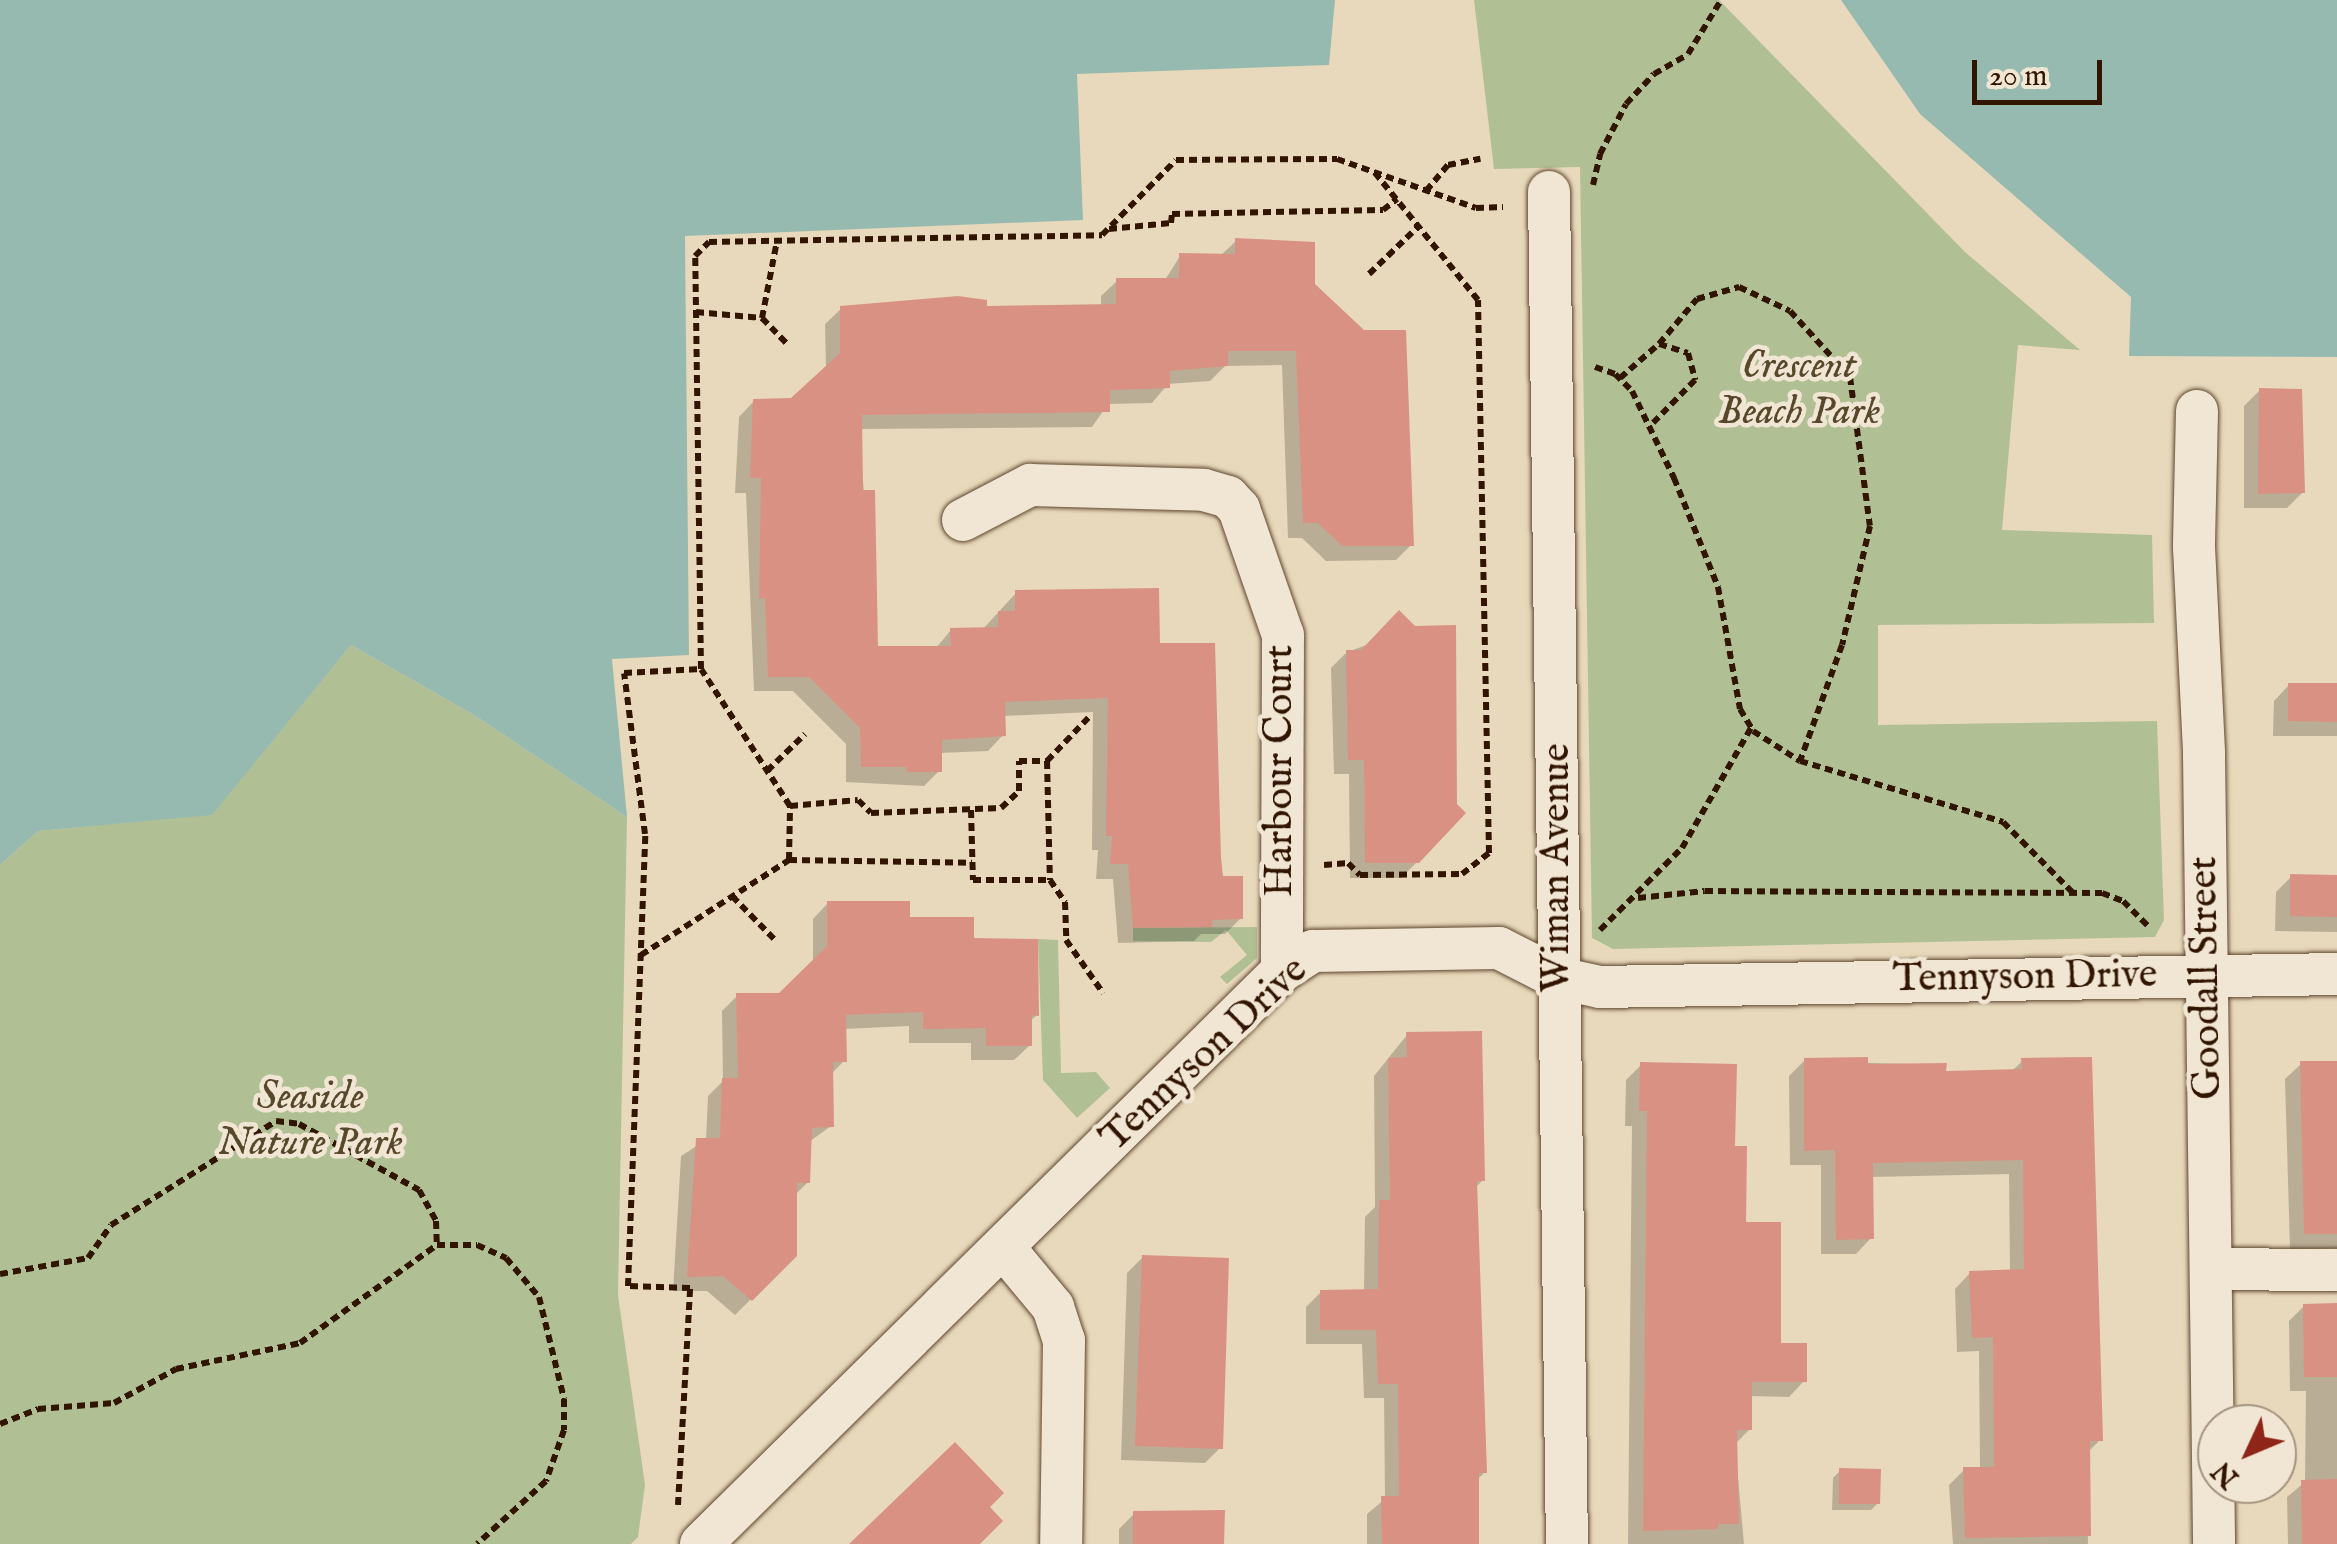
<!DOCTYPE html>
<style>
body{margin:0}
#map{position:relative;width:2337px;height:1544px;overflow:hidden;background:#e8d9bc;font-family:"IM FELL English",serif}
div>[style]{position:absolute}
.green>*{inset:0;background:#b1c094}
.water>*{inset:0;background:#97bab0}
.shadow>*{inset:0;background:#0003}
.building>*{inset:0;background:#d99184}
.path>*{height:6px;margin-top:-3px;transform-origin:0;background:repeating-linear-gradient(90deg,#311500 0 8px,transparent 0 13px)}
.roads{filter:drop-shadow(0 0 2px #5f462f) drop-shadow(0 0 2px #5f462f)}
.minor>*{height:42px;margin:-21px;padding:0 21px;transform-origin:21px;border-radius:21px;background:#f0e6d3}
span{translate:-50% -50%;white-space:nowrap;text-align:center;line-height:1.15;-webkit-text-stroke:9px #f0e6d3;paint-order:stroke}
.park-label{font-size:40px;color:#57482c;font-style:italic}
.street-label{font-size:40px;color:#311500}
.north{position:absolute;left:2197px;top:1404px;width:100px;height:100px;box-sizing:border-box;background:#f0e6d3;border:2px solid #a4927f;border-radius:50%;rotate:226deg;font-size:28px;font-weight:700;line-height:40px;text-align:center;color:#311500}
.north::after{content:'';display:block;margin:auto;width:35px;height:45px;background:#8f2418;clip-path:polygon(50% 0,100% 100%,50% 72%,0 100%)}
.scale{position:absolute;left:1972px;top:60px;width:130px;height:45px;box-sizing:border-box;border:5px solid #311500;border-top:0;padding-left:12px;font-size:30px;line-height:35px;white-space:nowrap;color:#311500;-webkit-text-stroke:8px #f0e6d3;paint-order:stroke}
</style>
<div id="map">
<div class="green">
<div style="clip-path:polygon(1474px 0,1719px 0,1965px 252px,2080px 350px,2018px 345px,2002px 530px,2152px 535px,2154px 623px,1878px 625px,1878px 725px,2157px 721px,2164px 920px,2155px 937px,1613px 949px,1592px 938px,1580px 167px,1494px 169px)"></div>
<div style="clip-path:polygon(351px 645px,474px 715px,627px 817px,618px 1295px,645px 1485px,638px 1537px,631px 1544px,0 1544px,0 865px,38px 831px,212px 814px)"></div>
<div style="clip-path:polygon(1257px 927px,1257px 958px,1227px 984px,1220px 977px,1247px 955px,1226px 930px,1211px 942px,1133px 941px,1133px 928px)"></div>
<div style="clip-path:polygon(1038px 939px,1058px 940px,1061px 1073px,1096px 1072px,1110px 1088px,1077px 1118px,1043px 1080px)"></div>
</div>
<div class="water">
<div style="clip-path:polygon(0 0,1335px 0,1329px 65px,1077px 74px,1083px 220px,685px 236px,689px 655px,612px 659px,627px 817px,474px 715px,351px 645px,212px 815px,38px 831px,0 865px)"></div>
<div style="clip-path:polygon(1841px 0,2337px 0,2337px 357px,2129px 356px,2131px 297px,1920px 114px)"></div>
</div>
<div class="shadow">
<div style="clip-path:polygon(1236px 241px,1313px 285px,1411px 545px,1396px 560px,1326px 561px,1302px 538px,1288px 538px,1282px 365px,1225px 366px,1210px 381px,1168px 384px,1152px 403px,1108px 404px,1092px 427px,859px 429px,876px 649px,936px 648px,951px 630px,982px 630px,1016px 593px,1157px 646px,1221px 879px,1241px 918px,1225px 934px,1201px 934px,1194px 941px,1118px 943px,1113px 879px,1096px 879px,1098px 850px,1092px 850px,1093px 712px,1003px 716px,1003px 735px,988px 751px,939px 753px,939px 771px,924px 786px,846px 782px,846px 744px,793px 691px,754px 691px,746px 493px,735px 493px,739px 417px,754px 401px,792px 401px,826px 369px,825px 324px,841px 309px,1101px 307px,1101px 296px,1117px 281px,1165px 280px,1180px 256px,1220px 256px)"></div>
<div style="clip-path:polygon(2260px 390px,2303px 492px,2287px 508px,2244px 508px,2244px 406px)"></div>
<div style="clip-path:polygon(1414px 628px,1417px 862px,1401px 878px,1350px 878px,1349px 774px,1334px 774px,1331px 668px,1347px 652px)"></div>
<div style="clip-path:polygon(2289px 685px,2337px 686px,2337px 736px,2273px 736px,2274px 701px)"></div>
<div style="clip-path:polygon(2291px 877px,2337px 877px,2337px 932px,2275px 931px,2276px 892px)"></div>
<div style="clip-path:polygon(828px 903px,971px 940px,1037px 1015px,1029px 1022px,1030px 1045px,1014px 1060px,971px 1060px,971px 1043px,909px 1043px,909px 1026px,844px 1029px,844px 1061px,831px 1074px,831px 1126px,809px 1142px,808px 1182px,795px 1195px,795px 1255px,735px 1315px,707px 1291px,673px 1291px,681px 1156px,706px 1140px,708px 1096px,723px 1081px,722px 1011px,737px 996px,780px 995px,813px 963px,813px 919px)"></div>
<div style="clip-path:polygon(1407px 1035px,1483px 1180px,1475px 1188px,1485px 1472px,1477px 1480px,1479px 1544px,1367px 1544px,1367px 1514px,1385px 1499px,1384px 1398px,1364px 1398px,1362px 1344px,1306px 1344px,1306px 1307px,1321px 1292px,1364px 1292px,1365px 1217px,1375px 1207px,1374px 1076px)"></div>
<div style="clip-path:polygon(1804px 1061px,1944px 1065px,1944px 1073px,2011px 1072px,2022px 1061px,2100px 1440px,2087px 1453px,2088px 1544px,1953px 1544px,1949px 1485px,1964px 1470px,1980px 1469px,1979px 1351px,1957px 1352px,1955px 1289px,1970px 1273px,2010px 1272px,2009px 1174px,1871px 1177px,1871px 1238px,1856px 1254px,1821px 1254px,1821px 1165px,1790px 1165px,1789px 1076px)"></div>
<div style="clip-path:polygon(2301px 1064px,2337px 1065px,2337px 1248px,2290px 1249px,2285px 1079px)"></div>
<div style="clip-path:polygon(1641px 1065px,1733px 1149px,1744px 1225px,1779px 1345px,1804px 1381px,1789px 1397px,1749px 1396px,1750px 1429px,1735px 1444px,1744px 1544px,1628px 1544px,1632px 1126px,1625px 1126px,1626px 1080px)"></div>
<div style="clip-path:polygon(1143px 1257px,1220px 1448px,1205px 1463px,1121px 1460px,1127px 1273px)"></div>
<div style="clip-path:polygon(2304px 1306px,2337px 1306px,2337px 1544px,2288px 1544px,2287px 1497px,2305px 1482px,2306px 1391px,2290px 1391px,2289px 1321px)"></div>
<div style="clip-path:polygon(1840px 1471px,1878px 1503px,1871px 1510px,1832px 1510px,1833px 1478px)"></div>
<div style="clip-path:polygon(1135px 1513px,1222px 1544px,1119px 1544px,1119px 1529px)"></div>
</div>
<div class="building">
<div style="clip-path:polygon(1235px 238px,1315px 242px,1315px 284px,1364px 330px,1406px 330px,1414px 546px,1342px 546px,1318px 523px,1303px 523px,1296px 351px,1228px 351px,1228px 366px,1170px 371px,1170px 388px,1110px 390px,1110px 412px,862px 415px,863px 490px,875px 490px,878px 646px,951px 646px,950px 628px,998px 627px,998px 611px,1015px 611px,1015px 590px,1159px 588px,1160px 643px,1215px 643px,1221px 858px,1223px 876px,1243px 876px,1243px 919px,1212px 920px,1212px 927px,1133px 928px,1128px 864px,1110px 864px,1112px 836px,1106px 836px,1108px 698px,1005px 702px,1006px 736px,942px 740px,942px 772px,907px 772px,906px 767px,861px 767px,860px 728px,809px 677px,768px 677px,765px 598px,759px 599px,761px 478px,750px 478px,753px 399px,791px 398px,840px 353px,840px 306px,958px 296px,987px 300px,987px 306px,1116px 304px,1116px 278px,1179px 278px,1179px 253px,1235px 254px)"></div>
<div style="clip-path:polygon(2259px 388px,2302px 389px,2305px 493px,2258px 494px)"></div>
<div style="clip-path:polygon(1399px 610px,1415px 626px,1456px 625px,1457px 804px,1466px 813px,1419px 863px,1365px 863px,1364px 760px,1348px 760px,1346px 650px,1361px 650px)"></div>
<div style="clip-path:polygon(2288px 683px,2337px 683px,2337px 722px,2288px 721px)"></div>
<div style="clip-path:polygon(2290px 874px,2337px 875px,2337px 917px,2290px 916px)"></div>
<div style="clip-path:polygon(827px 901px,910px 901px,910px 917px,974px 917px,974px 938px,1038px 939px,1039px 1016px,1032px 1015px,1032px 1046px,986px 1046px,986px 1028px,923px 1029px,923px 1012px,846px 1015px,847px 1062px,833px 1062px,834px 1127px,812px 1128px,810px 1183px,797px 1183px,797px 1256px,752px 1301px,723px 1276px,687px 1277px,696px 1138px,720px 1138px,722px 1078px,738px 1078px,736px 993px,779px 993px,827px 946px)"></div>
<div style="clip-path:polygon(1482px 1031px,1485px 1181px,1477px 1181px,1487px 1473px,1479px 1473px,1479px 1544px,1382px 1544px,1381px 1496px,1399px 1496px,1398px 1384px,1378px 1384px,1376px 1330px,1320px 1330px,1320px 1290px,1378px 1289px,1379px 1200px,1390px 1200px,1388px 1058px,1407px 1057px,1406px 1032px)"></div>
<div style="clip-path:polygon(1868px 1057px,1868px 1064px,1947px 1063px,1946px 1071px,2022px 1069px,2021px 1058px,2092px 1057px,2103px 1441px,2090px 1441px,2091px 1536px,1965px 1538px,1963px 1467px,1994px 1467px,1993px 1337px,1972px 1338px,1969px 1271px,2024px 1269px,2023px 1160px,1873px 1163px,1874px 1239px,1836px 1240px,1835px 1150px,1804px 1151px,1804px 1058px)"></div>
<div style="clip-path:polygon(2300px 1061px,2337px 1061px,2337px 1234px,2304px 1234px)"></div>
<div style="clip-path:polygon(1640px 1062px,1737px 1064px,1735px 1146px,1747px 1146px,1746px 1222px,1781px 1222px,1781px 1343px,1807px 1343px,1807px 1382px,1752px 1382px,1752px 1430px,1737px 1430px,1739px 1524px,1718px 1524px,1718px 1529px,1643px 1531px,1647px 1111px,1639px 1111px)"></div>
<div style="clip-path:polygon(1142px 1255px,1229px 1258px,1223px 1449px,1135px 1446px)"></div>
<div style="clip-path:polygon(2337px 1303px,2337px 1377px,2304px 1377px,2303px 1304px)"></div>
<div style="clip-path:polygon(955px 1442px,1004px 1493px,990px 1507px,1003px 1521px,980px 1544px,849px 1544px)"></div>
<div style="clip-path:polygon(1839px 1468px,1881px 1469px,1880px 1504px,1839px 1504px)"></div>
<div style="clip-path:polygon(2337px 1479px,2337px 1544px,2302px 1544px,2301px 1480px)"></div>
<div style="clip-path:polygon(1225px 1510px,1224px 1544px,1133px 1544px,1133px 1511px)"></div>
</div>
<div class="path">
<div style="left:1593px;top:185px;width:32px;rotate:-77deg"></div>
<div style="left:1600px;top:154px;width:56px;rotate:-62.5deg"></div>
<div style="left:1626px;top:104px;width:41px;rotate:-47deg"></div>
<div style="left:1654px;top:74px;width:39px;rotate:-30deg"></div>
<div style="left:1688px;top:54px;width:61px;rotate:-58.4deg"></div>
<div style="left:1426px;top:191px;width:34px;rotate:-50deg"></div>
<div style="left:1448px;top:165px;width:33px;rotate:-11deg"></div>
<div style="left:1109px;top:229px;width:62px;rotate:-5.5deg"></div>
<div style="left:1171px;top:223px;width:9px;rotate:-84deg"></div>
<div style="left:1172px;top:214px;width:211px;rotate:-1.1deg"></div>
<div style="left:1383px;top:210px;width:18px;rotate:-38deg"></div>
<div style="left:1369px;top:274px;width:71px;rotate:-43.9deg"></div>
<div style="left:696px;top:312px;width:66px;rotate:5.2deg"></div>
<div style="left:762px;top:318px;width:35px;rotate:46deg"></div>
<div style="left:762px;top:318px;width:78px;rotate:-79deg"></div>
<div style="left:1659px;top:344px;width:59px;rotate:-49.8deg"></div>
<div style="left:1697px;top:299px;width:44px;rotate:-15.9deg"></div>
<div style="left:1739px;top:287px;width:56px;rotate:25.2deg"></div>
<div style="left:1790px;top:311px;width:89px;rotate:47.7deg"></div>
<div style="left:1850px;top:377px;width:150px;rotate:82.4deg"></div>
<div style="left:1870px;top:526px;width:122px;rotate:103.2deg"></div>
<div style="left:1842px;top:645px;width:123px;rotate:109.9deg"></div>
<div style="left:1595px;top:367px;width:21px;rotate:19deg"></div>
<div style="left:1615px;top:374px;width:24px;rotate:45deg"></div>
<div style="left:1632px;top:391px;width:97px;rotate:64.2deg"></div>
<div style="left:1674px;top:478px;width:118px;rotate:68deg"></div>
<div style="left:1718px;top:587px;width:124px;rotate:79.8deg"></div>
<div style="left:1740px;top:709px;width:26px;rotate:59deg"></div>
<div style="left:1753px;top:731px;width:56px;rotate:32.6deg"></div>
<div style="left:1800px;top:761px;width:212px;rotate:16.7deg"></div>
<div style="left:2003px;top:822px;width:100px;rotate:45.4deg"></div>
<div style="left:1620px;top:378px;width:52px;rotate:-41.1deg"></div>
<div style="left:1659px;top:344px;width:30px;rotate:17deg"></div>
<div style="left:1688px;top:353px;width:28px;rotate:75deg"></div>
<div style="left:1695px;top:380px;width:64px;rotate:134.4deg"></div>
<div style="left:1047px;top:761px;width:64px;rotate:-46.3deg"></div>
<div style="left:767px;top:771px;width:53px;rotate:-44.2deg"></div>
<div style="left:790px;top:806px;width:68px;rotate:-5deg"></div>
<div style="left:858px;top:800px;width:18px;rotate:45deg"></div>
<div style="left:871px;top:813px;width:130px;rotate:-2.2deg"></div>
<div style="left:1001px;top:808px;width:25px;rotate:-43deg"></div>
<div style="left:1019px;top:791px;width:30px;rotate:-90deg"></div>
<div style="left:1019px;top:761px;width:28px"></div>
<div style="left:1047px;top:761px;width:119px;rotate:88.6deg"></div>
<div style="left:971px;top:810px;width:70px;rotate:88.4deg"></div>
<div style="left:973px;top:880px;width:77px"></div>
<div style="left:1050px;top:880px;width:27px;rotate:56deg"></div>
<div style="left:1065px;top:902px;width:38px;rotate:88deg"></div>
<div style="left:1066px;top:940px;width:65px;rotate:55.1deg"></div>
<div style="left:789px;top:860px;width:183px;rotate:0.9deg"></div>
<div style="left:1324px;top:865px;width:24px;rotate:-5deg"></div>
<div style="left:1348px;top:863px;width:17px;rotate:45deg"></div>
<div style="left:1360px;top:875px;width:102px;rotate:-0.6deg"></div>
<div style="left:1462px;top:874px;width:34px;rotate:-38deg"></div>
<div style="left:1489px;top:853px;width:553px;rotate:-91.14deg"></div>
<div style="left:1478px;top:300px;width:164px;rotate:-129deg"></div>
<div style="left:732px;top:896px;width:64px;rotate:45.6deg"></div>
<div style="left:1638px;top:898px;width:67px;rotate:-6deg"></div>
<div style="left:1705px;top:891px;width:397px;rotate:0.3deg"></div>
<div style="left:2102px;top:893px;width:22px;rotate:21deg"></div>
<div style="left:2123px;top:901px;width:37px;rotate:45deg"></div>
<div style="left:1600px;top:930px;width:116px;rotate:-45deg"></div>
<div style="left:1682px;top:848px;width:138px;rotate:-60.1deg"></div>
<div style="left:641px;top:955px;width:176px;rotate:-32.7deg"></div>
<div style="left:789px;top:860px;width:54px;rotate:-88.9deg"></div>
<div style="left:790px;top:806px;width:163px;rotate:-123deg"></div>
<div style="left:0;top:1274px;width:89px;rotate:-10.3deg"></div>
<div style="left:88px;top:1258px;width:40px;rotate:-55.1deg"></div>
<div style="left:111px;top:1225px;width:195px;rotate:-32.2deg"></div>
<div style="left:276px;top:1121px;width:23px;rotate:7deg"></div>
<div style="left:299px;top:1124px;width:137px;rotate:28.8deg"></div>
<div style="left:419px;top:1190px;width:35px;rotate:61deg"></div>
<div style="left:436px;top:1221px;width:24px;rotate:88deg"></div>
<div style="left:0;top:1424px;width:41px;rotate:-21.5deg"></div>
<div style="left:38px;top:1409px;width:76px;rotate:-4.5deg"></div>
<div style="left:114px;top:1403px;width:71px;rotate:-28.7deg"></div>
<div style="left:176px;top:1369px;width:127px;rotate:-11.8deg"></div>
<div style="left:300px;top:1343px;width:168px;rotate:-35.6deg"></div>
<div style="left:437px;top:1245px;width:40px"></div>
<div style="left:477px;top:1245px;width:32px;rotate:24deg"></div>
<div style="left:506px;top:1258px;width:51px;rotate:49.8deg"></div>
<div style="left:539px;top:1297px;width:105px;rotate:76.2deg"></div>
<div style="left:564px;top:1399px;width:31px;rotate:90deg"></div>
<div style="left:564px;top:1430px;width:54px;rotate:109.4deg"></div>
<div style="left:546px;top:1481px;width:93px;rotate:137.6deg"></div>
<div style="left:678px;top:1505px;width:217px;rotate:-86.8deg"></div>
<div style="left:690px;top:1288px;width:62px;rotate:-178.2deg"></div>
<div style="left:628px;top:1286px;width:452px;rotate:-87.8deg"></div>
<div style="left:645px;top:834px;width:162px;rotate:-97.4deg"></div>
<div style="left:624px;top:673px;width:77px;rotate:-3deg"></div>
<div style="left:701px;top:669px;width:413px;rotate:-90.8deg"></div>
<div style="left:695px;top:256px;width:20px;rotate:-45deg"></div>
<div style="left:709px;top:242px;width:393px;rotate:-1deg"></div>
<div style="left:1102px;top:235px;width:105px;rotate:-45.4deg"></div>
<div style="left:1176px;top:160px;width:161px;rotate:-0.4deg"></div>
<div style="left:1337px;top:159px;width:147px;rotate:19.4deg"></div>
<div style="left:1476px;top:208px;width:27px;rotate:-2deg"></div>
</div>
<div class="roads">
<div class="minor">
<div style="left:1549px;top:192px;width:1352px;rotate:89.24deg"></div>
<div style="left:2197px;top:411px;width:136px;rotate:91.3deg"></div>
<div style="left:2194px;top:547px;width:207px;rotate:87.2deg"></div>
<div style="left:2204px;top:754px;width:790px;rotate:89.27deg"></div>
<div style="left:963px;top:520px;width:76px;rotate:-27.6deg"></div>
<div style="left:1030px;top:485px;width:174px;rotate:1.6deg"></div>
<div style="left:1204px;top:490px;width:25px;rotate:16deg"></div>
<div style="left:1228px;top:497px;width:16px;rotate:47deg"></div>
<div style="left:1239px;top:509px;width:133px;rotate:70.8deg"></div>
<div style="left:1283px;top:635px;width:336px;rotate:90.2deg"></div>
<div style="left:1004px;top:1248px;width:77px;rotate:50.3deg"></div>
<div style="left:1053px;top:1307px;width:35px;rotate:72deg"></div>
<div style="left:1064px;top:1340px;width:204px;rotate:90.8deg"></div>
<div style="left:2211px;top:1269px;width:126px;rotate:0.5deg"></div>
<div style="left:701px;top:1544px;width:816px;rotate:-44.6deg"></div>
<div style="left:1282px;top:971px;width:37px;rotate:-33deg"></div>
<div style="left:1313px;top:951px;width:186px;rotate:-0.9deg"></div>
<div style="left:1499px;top:948px;width:66px;rotate:27deg"></div>
<div style="left:1558px;top:978px;width:43px;rotate:12.1deg"></div>
<div style="left:1600px;top:987px;width:737px;rotate:-1.01deg"></div>
</div>
</div>
<div class="park-label">
<span style="left:1799px;top:390px">Crescent<br>Beach Park</span>
<span style="left:310px;top:1121px">Seaside<br>Nature Park</span>
</div>
<div class="street-label">
<span style="left:1281px;top:771px;rotate:-90deg">Harbour Court</span>
<span style="left:1558px;top:868px;rotate:-90deg">Wiman Avenue</span>
<span style="left:2025px;top:978px;rotate:-1deg">Tennyson Drive</span>
<span style="left:2207px;top:978px;rotate:-91deg">Goodall Street</span>
<span style="left:1205px;top:1055px;rotate:-43deg">Tennyson Drive</span>
</div>
<div class="north">N</div>
<div class="scale">20 m</div>
</div>
